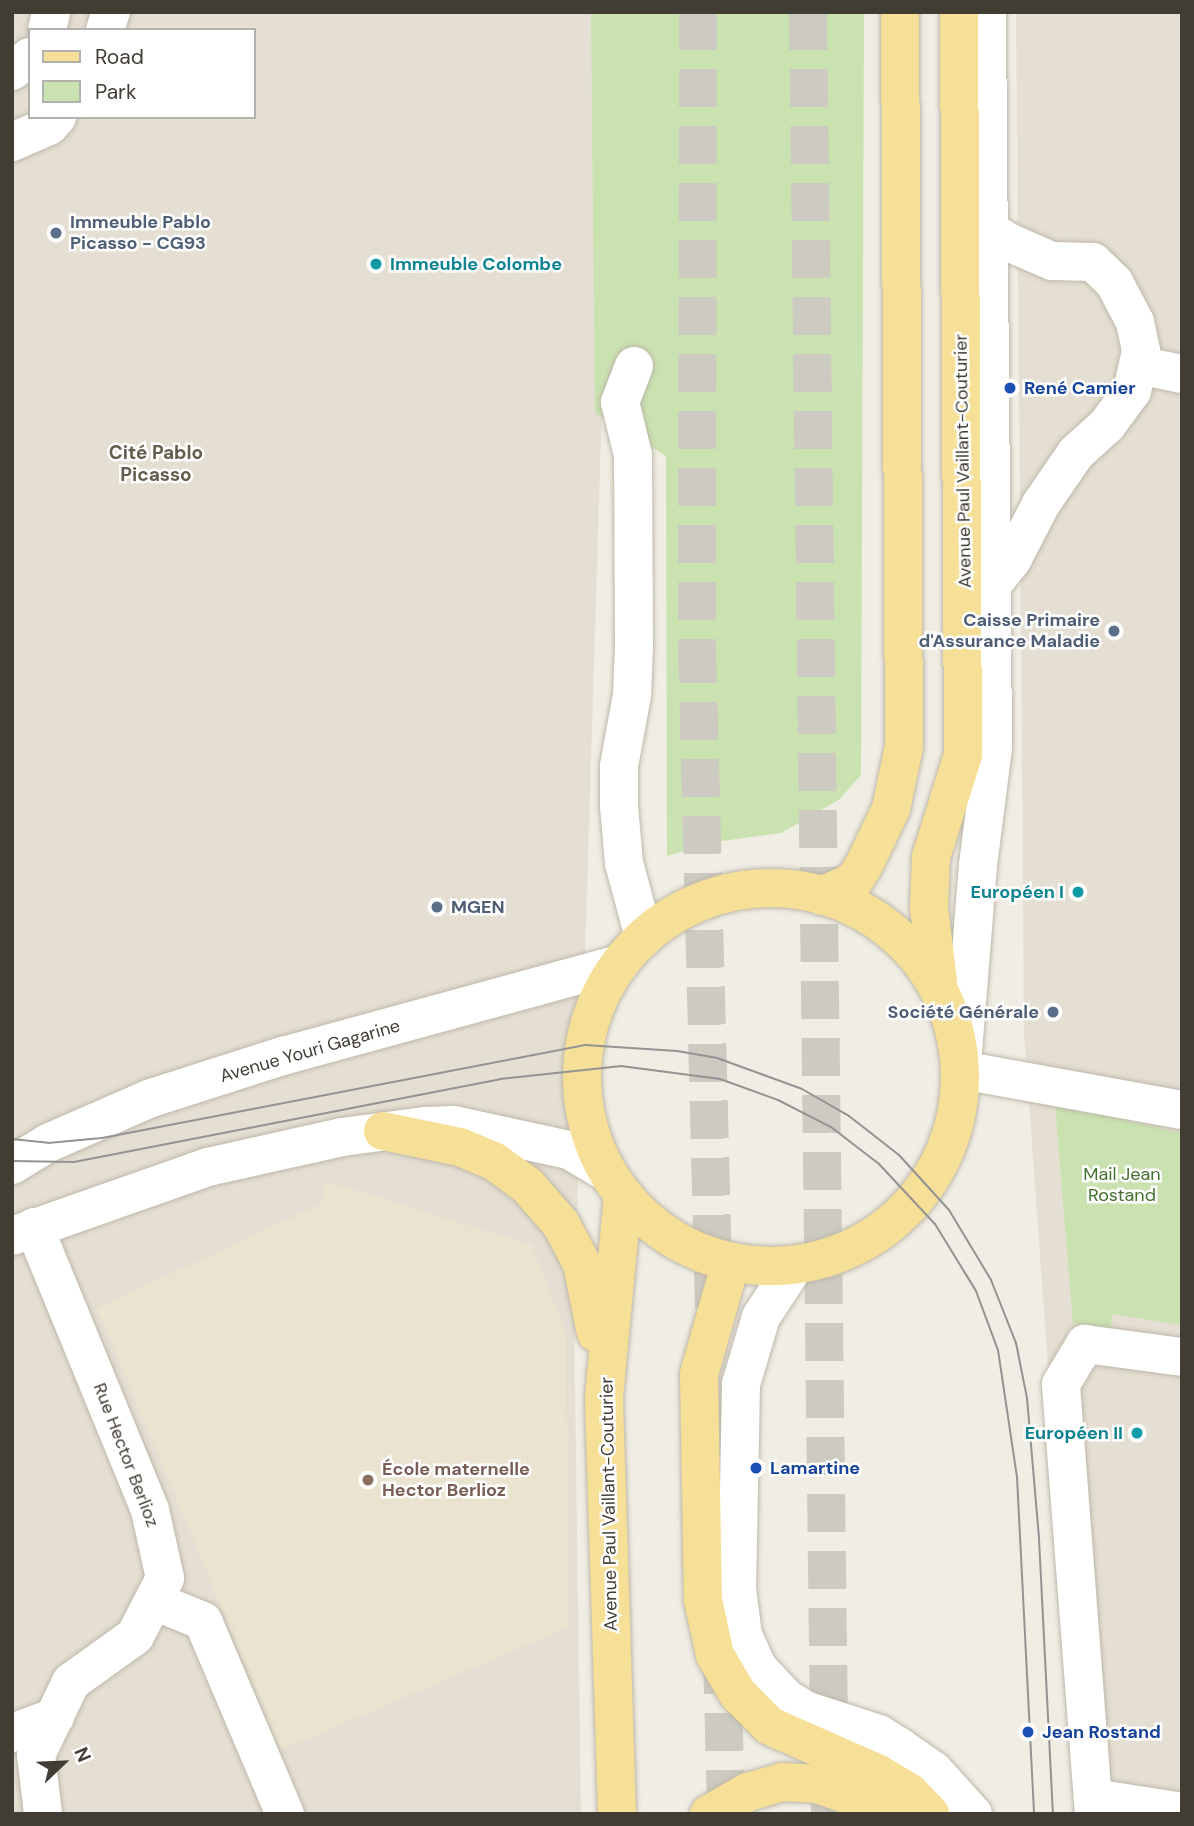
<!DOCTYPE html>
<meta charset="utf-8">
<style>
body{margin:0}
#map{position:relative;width:1194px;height:1826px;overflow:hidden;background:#f0ede4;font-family:"DM Sans",sans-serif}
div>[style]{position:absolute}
.residential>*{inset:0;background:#e4dfd2}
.education>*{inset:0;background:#e9e3cf}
.green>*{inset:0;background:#c9e2af}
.highway-tunnel>*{height:38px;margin-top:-19px;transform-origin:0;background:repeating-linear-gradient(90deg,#cdcac1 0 38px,transparent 0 57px)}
.roads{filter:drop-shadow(0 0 2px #beb8aa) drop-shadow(0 0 2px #beb8aa)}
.minor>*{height:38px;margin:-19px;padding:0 19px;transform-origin:19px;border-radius:19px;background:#fff}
.major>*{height:38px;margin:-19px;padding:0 19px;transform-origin:19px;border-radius:19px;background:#f6df97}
.major>.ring{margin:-19px;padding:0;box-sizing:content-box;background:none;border:38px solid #f6df97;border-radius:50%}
.tram>*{height:2px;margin:-1px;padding:0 1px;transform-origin:1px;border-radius:1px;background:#939393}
.dots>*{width:19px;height:19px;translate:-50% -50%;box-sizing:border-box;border:4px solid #fff;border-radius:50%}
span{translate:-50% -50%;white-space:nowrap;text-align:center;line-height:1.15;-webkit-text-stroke:5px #fff;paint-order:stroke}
.service-label{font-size:18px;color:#4e5e75;font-weight:700}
.left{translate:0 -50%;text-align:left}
.right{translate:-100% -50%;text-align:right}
.culture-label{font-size:18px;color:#0d838f;font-weight:700}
.transit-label{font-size:18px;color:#164399;font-weight:700}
.street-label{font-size:18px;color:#423d34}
.park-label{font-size:18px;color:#436f2d}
.education-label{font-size:18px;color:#785e54;font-weight:700}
.neighbourhood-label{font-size:19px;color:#645c4c;font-weight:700}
.frame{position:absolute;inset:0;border:14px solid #423d34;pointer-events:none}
.legend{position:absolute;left:28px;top:28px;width:228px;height:91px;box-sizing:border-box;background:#fff;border:2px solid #b3b1ae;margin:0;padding:9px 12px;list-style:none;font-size:21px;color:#423d34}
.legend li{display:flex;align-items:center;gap:14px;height:35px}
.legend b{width:35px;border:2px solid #b3b1ae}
.north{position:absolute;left:28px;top:1728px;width:70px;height:70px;-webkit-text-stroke:5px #fff;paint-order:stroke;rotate:67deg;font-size:19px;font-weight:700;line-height:28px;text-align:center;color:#423d34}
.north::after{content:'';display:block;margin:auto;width:24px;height:32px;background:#423d34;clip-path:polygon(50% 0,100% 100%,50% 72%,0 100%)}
</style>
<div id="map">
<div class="residential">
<div style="clip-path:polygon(evenodd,12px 12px,614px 12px,574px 1317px,581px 1814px,12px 1814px,12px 12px,30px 30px,254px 30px,254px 117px,30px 117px,30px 30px)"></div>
<div style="clip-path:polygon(1016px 12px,1182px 12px,1182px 1814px,1080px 1814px,1024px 1032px)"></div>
</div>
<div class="education">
<div style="clip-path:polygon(326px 1181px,532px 1245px,566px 1334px,569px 1627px,281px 1750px,97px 1308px,321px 1204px)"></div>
</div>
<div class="green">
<div style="clip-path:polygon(591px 12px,864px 12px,861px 775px,840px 799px,781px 833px,715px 842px,667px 856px,666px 456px,595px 413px)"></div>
<div style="clip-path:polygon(1055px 1105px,1182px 1133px,1182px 1325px,1113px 1314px,1110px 1329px,1073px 1323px)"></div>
</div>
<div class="highway-tunnel">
<div style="left:698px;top:12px;width:633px;rotate:90.09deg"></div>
<div style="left:697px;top:645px;width:663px;rotate:88.53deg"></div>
<div style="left:808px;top:12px;width:1802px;rotate:89.3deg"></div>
<div style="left:722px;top:1656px;width:158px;rotate:88.5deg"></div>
</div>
<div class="roads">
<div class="minor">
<div style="left:47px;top:30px;width:18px;rotate:-77deg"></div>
<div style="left:105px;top:30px;width:19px;rotate:-72deg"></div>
<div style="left:12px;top:71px;width:23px;rotate:-38deg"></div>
<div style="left:12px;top:142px;width:40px;rotate:-23.4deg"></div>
<div style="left:49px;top:126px;width:12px;rotate:-48deg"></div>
<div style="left:973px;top:219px;width:42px;rotate:33.3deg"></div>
<div style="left:1008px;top:242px;width:48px;rotate:23.4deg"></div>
<div style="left:1052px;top:261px;width:41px;rotate:1.4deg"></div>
<div style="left:1093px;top:262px;width:29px;rotate:44deg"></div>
<div style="left:1114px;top:282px;width:45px;rotate:62.3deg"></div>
<div style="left:1135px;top:322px;width:30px;rotate:78deg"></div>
<div style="left:1141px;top:351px;width:41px;rotate:102.7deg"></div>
<div style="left:1132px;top:391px;width:42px;rotate:126.3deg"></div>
<div style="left:1107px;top:425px;width:42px;rotate:137.9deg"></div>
<div style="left:1076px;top:453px;width:62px;rotate:124.5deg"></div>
<div style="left:1041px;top:504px;width:63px;rotate:117.4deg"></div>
<div style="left:1012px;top:560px;width:36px;rotate:129deg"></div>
<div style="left:1138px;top:365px;width:45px;rotate:11.6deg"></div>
<div style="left:634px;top:366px;width:39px;rotate:111deg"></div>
<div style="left:620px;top:402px;width:55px;rotate:76.2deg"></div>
<div style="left:633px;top:455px;width:191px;rotate:89.7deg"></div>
<div style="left:634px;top:646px;width:49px;rotate:92.3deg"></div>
<div style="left:632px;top:695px;width:72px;rotate:100.4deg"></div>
<div style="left:619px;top:766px;width:40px;rotate:90deg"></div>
<div style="left:619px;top:806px;width:57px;rotate:85deg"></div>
<div style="left:624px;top:863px;width:77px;rotate:74.9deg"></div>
<div style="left:962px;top:1064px;width:200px;rotate:-85.4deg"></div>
<div style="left:978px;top:865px;width:118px;rotate:-82.7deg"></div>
<div style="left:993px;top:748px;width:736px;rotate:-90.47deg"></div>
<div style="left:962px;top:1070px;width:224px;rotate:10.3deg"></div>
<div style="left:12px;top:1165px;width:42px;rotate:-31.4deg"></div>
<div style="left:48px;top:1143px;width:112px;rotate:-23.6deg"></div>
<div style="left:151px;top:1098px;width:139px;rotate:-17.7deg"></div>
<div style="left:283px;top:1056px;width:349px;rotate:-15.3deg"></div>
<div style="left:34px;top:1227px;width:306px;rotate:67.7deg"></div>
<div style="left:150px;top:1510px;width:70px;rotate:77.6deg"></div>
<div style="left:165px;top:1578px;width:65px;rotate:117.3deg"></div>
<div style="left:135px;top:1636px;width:79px;rotate:144.3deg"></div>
<div style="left:71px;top:1682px;width:81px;rotate:115.6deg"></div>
<div style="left:36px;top:1755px;width:59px;rotate:83.2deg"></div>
<div style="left:12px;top:1236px;width:208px;rotate:-19.4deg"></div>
<div style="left:208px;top:1167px;width:137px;rotate:-12.6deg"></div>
<div style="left:342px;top:1137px;width:85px;rotate:-7.5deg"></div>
<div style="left:426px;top:1126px;width:28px;rotate:-2deg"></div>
<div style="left:454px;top:1125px;width:118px;rotate:12.3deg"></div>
<div style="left:569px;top:1150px;width:45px;rotate:30.5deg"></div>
<div style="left:795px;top:1265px;width:62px;rotate:123.2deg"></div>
<div style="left:761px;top:1317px;width:70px;rotate:106.6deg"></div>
<div style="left:741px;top:1384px;width:205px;rotate:91.1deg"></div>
<div style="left:737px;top:1589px;width:46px;rotate:82.6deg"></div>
<div style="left:743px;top:1635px;width:36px;rotate:66deg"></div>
<div style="left:758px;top:1668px;width:41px;rotate:47deg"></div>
<div style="left:786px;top:1698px;width:22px;rotate:32deg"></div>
<div style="left:805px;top:1710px;width:78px;rotate:18deg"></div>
<div style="left:879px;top:1734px;width:26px;rotate:32deg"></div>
<div style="left:901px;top:1748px;width:40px;rotate:34.9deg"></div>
<div style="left:934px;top:1771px;width:58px;rotate:47.8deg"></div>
<div style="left:154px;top:1601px;width:53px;rotate:22.2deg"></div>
<div style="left:203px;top:1621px;width:210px;rotate:67deg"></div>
<div style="left:12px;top:1733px;width:46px;rotate:-20.4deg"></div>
<div style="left:1093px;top:1798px;width:90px;rotate:8.9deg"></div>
<div style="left:1094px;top:1814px;width:431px;rotate:-94.4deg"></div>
<div style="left:1061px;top:1384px;width:47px;rotate:-59deg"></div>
<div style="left:1085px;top:1344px;width:98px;rotate:7.6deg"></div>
</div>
<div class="major">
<div class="ring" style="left:582px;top:888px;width:340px;height:340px"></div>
<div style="left:822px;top:896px;width:35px;rotate:-25deg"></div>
<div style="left:854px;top:881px;width:19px;rotate:-58deg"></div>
<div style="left:864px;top:865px;width:62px;rotate:-64.3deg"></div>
<div style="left:891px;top:809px;width:63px;rotate:-78.2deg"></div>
<div style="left:904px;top:747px;width:735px;rotate:-90.31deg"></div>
<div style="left:938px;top:982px;width:75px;rotate:-96.9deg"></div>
<div style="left:929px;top:908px;width:51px;rotate:-87.8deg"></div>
<div style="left:931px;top:857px;width:107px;rotate:-72.6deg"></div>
<div style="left:963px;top:755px;width:743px;rotate:-90.31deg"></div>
<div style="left:383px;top:1131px;width:79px;rotate:11.7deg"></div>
<div style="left:460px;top:1147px;width:38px;rotate:23deg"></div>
<div style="left:495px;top:1162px;width:39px;rotate:36deg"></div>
<div style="left:527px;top:1185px;width:52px;rotate:48.9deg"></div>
<div style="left:561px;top:1224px;width:45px;rotate:62.3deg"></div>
<div style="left:582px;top:1264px;width:70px;rotate:78.5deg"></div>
<div style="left:731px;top:1262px;width:116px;rotate:105.9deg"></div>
<div style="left:699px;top:1374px;width:226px;rotate:89deg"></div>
<div style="left:703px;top:1600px;width:56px;rotate:77.7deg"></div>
<div style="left:715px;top:1655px;width:45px;rotate:59.5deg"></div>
<div style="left:738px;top:1694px;width:45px;rotate:45deg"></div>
<div style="left:770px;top:1726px;width:117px;rotate:23.7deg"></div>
<div style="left:877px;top:1773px;width:39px;rotate:31deg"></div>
<div style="left:910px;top:1793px;width:29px;rotate:46deg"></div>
<div style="left:617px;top:1814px;width:417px;rotate:-91.8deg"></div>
<div style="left:604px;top:1397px;width:203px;rotate:-84.6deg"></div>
<div style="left:709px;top:1814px;width:45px;rotate:-29.4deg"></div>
<div style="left:748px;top:1792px;width:35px;rotate:-16deg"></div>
<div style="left:782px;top:1782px;width:35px;rotate:3deg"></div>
<div style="left:817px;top:1784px;width:49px;rotate:19.2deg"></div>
<div style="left:863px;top:1800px;width:25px;rotate:34deg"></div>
</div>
</div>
<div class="tram">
<div style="left:12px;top:1139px;width:36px;rotate:6deg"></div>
<div style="left:48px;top:1143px;width:54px;rotate:-5.3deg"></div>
<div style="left:102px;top:1138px;width:492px;rotate:-10.9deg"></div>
<div style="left:585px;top:1045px;width:92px;rotate:3.7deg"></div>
<div style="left:677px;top:1051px;width:41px;rotate:9.9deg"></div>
<div style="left:717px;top:1058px;width:90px;rotate:20deg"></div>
<div style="left:802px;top:1089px;width:54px;rotate:29.9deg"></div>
<div style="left:849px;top:1116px;width:63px;rotate:38deg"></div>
<div style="left:899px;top:1155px;width:74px;rotate:47.7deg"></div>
<div style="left:949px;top:1210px;width:82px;rotate:59deg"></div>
<div style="left:991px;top:1280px;width:68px;rotate:68.4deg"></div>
<div style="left:1016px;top:1343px;width:56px;rotate:78.7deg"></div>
<div style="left:1027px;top:1398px;width:142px;rotate:85.1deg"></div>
<div style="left:1039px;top:1539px;width:275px;rotate:87.1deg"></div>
<div style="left:12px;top:1161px;width:62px;rotate:0.9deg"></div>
<div style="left:74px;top:1162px;width:434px;rotate:-11deg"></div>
<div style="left:500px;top:1079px;width:122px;rotate:-6.1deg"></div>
<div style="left:621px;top:1066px;width:100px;rotate:7.5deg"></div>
<div style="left:720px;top:1079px;width:62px;rotate:19.9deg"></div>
<div style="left:778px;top:1100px;width:59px;rotate:27deg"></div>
<div style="left:831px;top:1127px;width:61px;rotate:37.6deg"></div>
<div style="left:879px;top:1164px;width:82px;rotate:47deg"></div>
<div style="left:935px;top:1224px;width:79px;rotate:58.5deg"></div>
<div style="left:976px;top:1291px;width:63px;rotate:69.6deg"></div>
<div style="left:998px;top:1350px;width:128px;rotate:81.5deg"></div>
<div style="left:1017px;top:1477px;width:337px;rotate:87.1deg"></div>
</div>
<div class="dots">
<div style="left:56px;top:233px;background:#5c6f8a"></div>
<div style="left:376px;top:264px;background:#0f9aa8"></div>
<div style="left:1010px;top:388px;background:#1a4fb4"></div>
<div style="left:1114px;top:631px;background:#5c6f8a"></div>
<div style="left:1078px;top:892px;background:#0f9aa8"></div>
<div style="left:437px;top:907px;background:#5c6f8a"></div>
<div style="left:1053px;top:1012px;background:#5c6f8a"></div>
<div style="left:1137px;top:1433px;background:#0f9aa8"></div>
<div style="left:756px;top:1468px;background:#1a4fb4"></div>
<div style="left:368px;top:1480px;background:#8d6e63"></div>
<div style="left:1028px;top:1732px;background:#1a4fb4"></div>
</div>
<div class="service-label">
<span class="left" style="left:70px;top:233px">Immeuble Pablo<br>Picasso - CG93</span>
<span class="right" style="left:1100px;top:631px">Caisse Primaire<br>d'Assurance Maladie</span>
<span class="left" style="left:451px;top:907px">MGEN</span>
<span class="right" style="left:1039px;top:1012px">Société Générale</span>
</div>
<div class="culture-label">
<span class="left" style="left:390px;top:264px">Immeuble Colombe</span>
<span class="right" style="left:1064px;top:892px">Européen I</span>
<span class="right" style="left:1123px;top:1433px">Européen II</span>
</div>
<div class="transit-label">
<span class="left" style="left:1024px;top:388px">René Camier</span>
<span class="left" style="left:770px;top:1468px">Lamartine</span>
<span class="left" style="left:1042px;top:1732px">Jean Rostand</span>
</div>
<div class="street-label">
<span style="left:963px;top:461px;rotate:-91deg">Avenue Paul Vaillant-Couturier</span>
<span style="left:310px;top:1051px;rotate:-16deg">Avenue Youri Gagarine</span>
<span style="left:126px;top:1455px;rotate:69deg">Rue Hector Berlioz</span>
<span style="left:609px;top:1504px;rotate:-91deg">Avenue Paul Vaillant-Couturier</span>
</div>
<div class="park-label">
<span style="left:1122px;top:1185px">Mail Jean<br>Rostand</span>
</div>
<div class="education-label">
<span class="left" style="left:382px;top:1480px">École maternelle<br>Hector Berlioz</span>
</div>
<div class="neighbourhood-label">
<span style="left:156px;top:464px">Cité Pablo<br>Picasso</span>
</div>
<div class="frame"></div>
<ul class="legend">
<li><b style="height:9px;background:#f6df97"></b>Road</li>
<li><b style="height:19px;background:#c9e2af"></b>Park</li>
</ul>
<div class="north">N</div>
</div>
